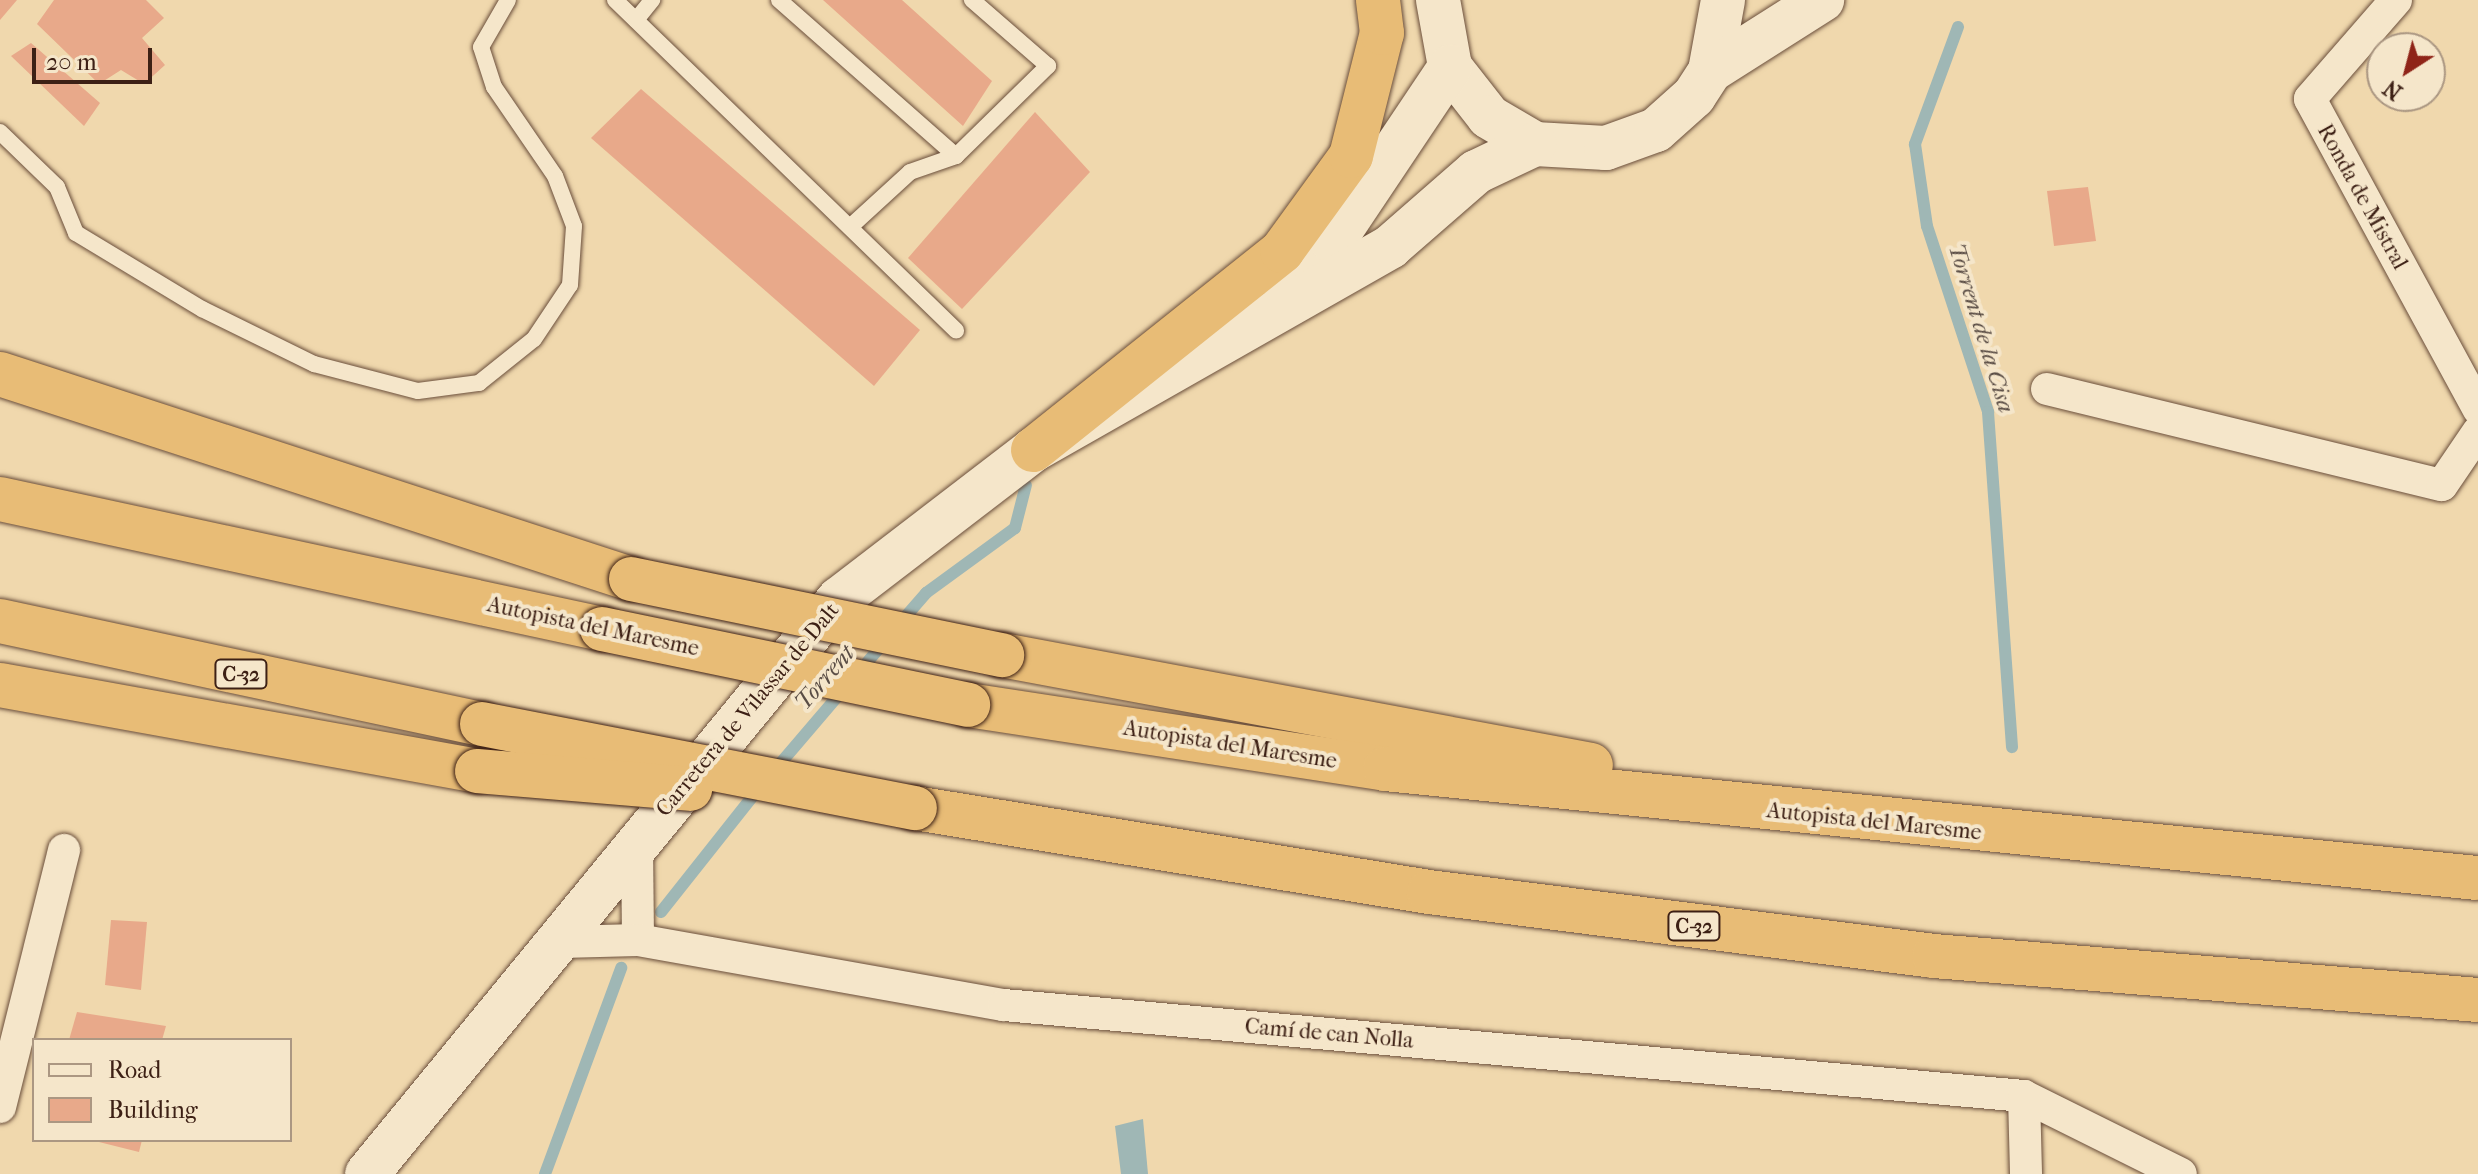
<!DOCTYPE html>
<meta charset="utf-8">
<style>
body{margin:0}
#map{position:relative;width:2478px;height:1174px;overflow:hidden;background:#f0d8ad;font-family:"IM FELL French Canon",serif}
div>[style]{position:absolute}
.water>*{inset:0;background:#9fb7b5}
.stream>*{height:12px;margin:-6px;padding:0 6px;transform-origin:6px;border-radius:6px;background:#9fb7b5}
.building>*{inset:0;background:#e8a98a}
.roads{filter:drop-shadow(0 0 2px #6a4e3b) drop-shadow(0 0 2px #6a4e3b)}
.lane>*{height:16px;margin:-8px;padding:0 8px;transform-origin:8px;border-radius:8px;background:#f5e6ca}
.street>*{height:32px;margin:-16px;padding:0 16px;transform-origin:16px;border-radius:16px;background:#f5e6ca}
.secondary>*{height:44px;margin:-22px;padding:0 22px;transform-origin:22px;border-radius:22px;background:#f5e6ca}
.highway>*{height:44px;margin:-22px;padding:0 22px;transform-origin:22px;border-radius:22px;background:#e8bc76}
.bridges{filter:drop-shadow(0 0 2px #3d2015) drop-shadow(0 0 2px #3d2015)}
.highway-bridge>*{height:44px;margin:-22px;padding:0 22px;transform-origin:22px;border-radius:22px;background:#e8bc76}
span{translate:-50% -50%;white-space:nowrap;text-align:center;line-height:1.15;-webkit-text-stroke:8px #f5e6ca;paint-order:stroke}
.shield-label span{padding:2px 6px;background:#f5e6ca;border:2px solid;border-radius:6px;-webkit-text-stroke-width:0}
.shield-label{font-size:20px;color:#3d2015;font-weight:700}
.street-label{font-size:22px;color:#3d2015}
.water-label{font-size:24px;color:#5a4d45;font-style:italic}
.legend{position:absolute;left:32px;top:1038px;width:260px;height:104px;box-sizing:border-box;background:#f5e6ca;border:2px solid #ab9782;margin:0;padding:10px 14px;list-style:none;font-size:24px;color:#3d2015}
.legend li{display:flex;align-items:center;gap:16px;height:40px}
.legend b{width:40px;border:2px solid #ab9782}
.north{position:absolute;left:2366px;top:32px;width:80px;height:80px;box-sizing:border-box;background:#f5e6ca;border:2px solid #ab9782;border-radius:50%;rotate:216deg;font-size:22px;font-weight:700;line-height:32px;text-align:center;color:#3d2015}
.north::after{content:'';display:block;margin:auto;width:28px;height:36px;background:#8f2418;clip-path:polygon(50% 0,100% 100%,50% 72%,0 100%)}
.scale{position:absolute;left:32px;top:48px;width:120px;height:36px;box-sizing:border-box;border:4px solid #3d2015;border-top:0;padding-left:10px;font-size:24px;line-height:28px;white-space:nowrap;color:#3d2015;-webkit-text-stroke:6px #f5e6ca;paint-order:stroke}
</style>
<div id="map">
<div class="water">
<div style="clip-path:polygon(1143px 1119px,1148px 1174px,1121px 1174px,1115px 1126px)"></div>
</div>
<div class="stream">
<div style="left:1958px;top:27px;width:125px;rotate:110.2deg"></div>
<div style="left:1915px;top:144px;width:83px;rotate:81.7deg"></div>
<div style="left:1927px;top:226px;width:196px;rotate:71.8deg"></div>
<div style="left:1988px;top:412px;width:336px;rotate:85.9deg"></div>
<div style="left:900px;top:623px;width:40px;rotate:-49deg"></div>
<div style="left:926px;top:593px;width:110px;rotate:-36.1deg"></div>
<div style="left:1015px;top:528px;width:44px;rotate:-75.7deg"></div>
<div style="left:859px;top:672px;width:42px;rotate:-49.8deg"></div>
<div style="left:773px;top:772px;width:109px;rotate:-49.5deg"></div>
<div style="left:661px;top:912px;width:161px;rotate:-51.6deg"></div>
<div style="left:545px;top:1174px;width:220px;rotate:-69.7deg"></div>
</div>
<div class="building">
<div style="clip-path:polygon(0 0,17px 0,0 20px)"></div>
<div style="clip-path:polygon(54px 0,146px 0,164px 18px,142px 38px,165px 65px,144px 84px,121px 70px,99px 84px,37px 24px)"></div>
<div style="clip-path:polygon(823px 0,902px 0,992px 81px,963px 126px)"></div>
<div style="clip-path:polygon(31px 43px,100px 103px,84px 126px,11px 56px)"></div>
<div style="clip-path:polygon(641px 89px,920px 330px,874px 386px,591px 138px)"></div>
<div style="clip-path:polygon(1035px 112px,1090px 172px,962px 309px,908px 258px)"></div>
<div style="clip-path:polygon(2088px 187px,2096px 241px,2054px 246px,2047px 191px)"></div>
<div style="clip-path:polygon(111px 920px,147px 922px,141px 990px,105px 985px)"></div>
<div style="clip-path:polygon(77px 1012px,166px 1026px,162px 1040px,69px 1040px)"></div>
<div style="clip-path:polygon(91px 1140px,142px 1140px,139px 1152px)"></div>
</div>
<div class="roads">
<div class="lane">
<div style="left:615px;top:0;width:475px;rotate:44.1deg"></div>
<div style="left:779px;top:0;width:236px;rotate:41.4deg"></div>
<div style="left:636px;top:20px;width:26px;rotate:-51deg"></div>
<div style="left:0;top:132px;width:79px;rotate:44deg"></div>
<div style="left:57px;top:187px;width:50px;rotate:67.6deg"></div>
<div style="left:76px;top:233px;width:147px;rotate:31.1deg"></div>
<div style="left:202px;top:309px;width:125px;rotate:26.2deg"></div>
<div style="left:314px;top:364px;width:107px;rotate:14.6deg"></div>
<div style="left:418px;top:391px;width:62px;rotate:-7.5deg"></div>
<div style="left:479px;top:383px;width:70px;rotate:-38.7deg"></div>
<div style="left:534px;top:339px;width:65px;rotate:-56.3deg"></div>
<div style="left:570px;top:285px;width:59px;rotate:-86.1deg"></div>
<div style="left:574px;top:226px;width:53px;rotate:-110.8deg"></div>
<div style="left:555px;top:176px;width:108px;rotate:-124.4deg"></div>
<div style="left:494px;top:87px;width:42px;rotate:-108deg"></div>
<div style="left:481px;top:47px;width:54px;rotate:-60.1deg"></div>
<div style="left:850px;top:227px;width:81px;rotate:-42.5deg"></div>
<div style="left:910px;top:172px;width:49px;rotate:-19.2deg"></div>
<div style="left:956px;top:156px;width:129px;rotate:-44.4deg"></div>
<div style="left:1048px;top:66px;width:101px;rotate:-139deg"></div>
</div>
<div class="street">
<div style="left:2396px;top:0;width:131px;rotate:131deg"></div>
<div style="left:2310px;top:99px;width:353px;rotate:61.5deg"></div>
<div style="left:2047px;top:389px;width:406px;rotate:13.7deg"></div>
<div style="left:2442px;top:485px;width:64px;rotate:-55.8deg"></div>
<div style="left:637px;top:844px;width:96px;rotate:89.4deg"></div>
<div style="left:638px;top:940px;width:372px;rotate:10.1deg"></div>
<div style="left:1004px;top:1005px;width:1024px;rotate:5.1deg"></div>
<div style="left:2024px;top:1096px;width:175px;rotate:26.4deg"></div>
<div style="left:561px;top:942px;width:77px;rotate:-1.5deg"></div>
<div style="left:2024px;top:1096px;width:78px;rotate:88.5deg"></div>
<div style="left:0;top:1107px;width:265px;rotate:-76deg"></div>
</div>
<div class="secondary">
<div style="left:1438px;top:0;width:68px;rotate:79.8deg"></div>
<div style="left:1450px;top:67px;width:63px;rotate:52deg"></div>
<div style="left:1489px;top:117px;width:53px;rotate:30.4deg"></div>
<div style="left:1535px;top:144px;width:71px;rotate:3.2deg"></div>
<div style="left:1606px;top:148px;width:53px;rotate:-19.8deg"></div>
<div style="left:1656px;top:130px;width:51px;rotate:-41.8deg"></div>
<div style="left:1694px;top:96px;width:30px;rotate:-57deg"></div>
<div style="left:1710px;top:71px;width:72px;rotate:-79.6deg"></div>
<div style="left:1710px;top:71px;width:133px;rotate:-32.4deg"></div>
<div style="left:1286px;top:295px;width:71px;rotate:-48.4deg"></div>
<div style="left:1333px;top:242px;width:211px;rotate:-56.2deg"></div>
<div style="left:367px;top:1174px;width:744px;rotate:-50.62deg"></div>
<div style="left:839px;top:599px;width:245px;rotate:-37.5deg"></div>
<div style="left:1033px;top:450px;width:411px;rotate:-29.6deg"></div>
<div style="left:1390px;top:247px;width:114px;rotate:-41.1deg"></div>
<div style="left:1476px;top:172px;width:65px;rotate:-25.4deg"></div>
</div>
<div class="highway">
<div style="left:0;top:374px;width:663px;rotate:18deg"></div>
<div style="left:1033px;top:450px;width:319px;rotate:-38.6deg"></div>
<div style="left:1282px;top:251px;width:117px;rotate:-54deg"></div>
<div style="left:1351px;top:156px;width:127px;rotate:-75.9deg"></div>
<div style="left:1382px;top:33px;width:33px;rotate:-97deg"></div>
<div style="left:0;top:499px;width:616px;rotate:12.19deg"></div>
<div style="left:0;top:621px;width:493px;rotate:12.1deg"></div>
<div style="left:1002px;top:655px;width:599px;rotate:10.58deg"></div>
<div style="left:0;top:685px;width:485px;rotate:10.2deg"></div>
<div style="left:968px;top:705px;width:422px;rotate:8.7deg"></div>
<div style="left:1385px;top:769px;width:1098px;rotate:5.7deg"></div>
<div style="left:915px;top:808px;width:521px;rotate:9.28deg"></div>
<div style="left:1429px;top:892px;width:509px;rotate:7.22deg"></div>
<div style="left:1934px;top:956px;width:546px;rotate:4.62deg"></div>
</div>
</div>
<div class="bridges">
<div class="highway-bridge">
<div style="left:631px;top:579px;width:379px;rotate:11.6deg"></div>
<div style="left:602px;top:629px;width:374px;rotate:11.7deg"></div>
<div style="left:482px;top:724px;width:441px;rotate:11deg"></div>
<div style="left:477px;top:771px;width:214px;rotate:4.8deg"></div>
</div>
</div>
<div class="shield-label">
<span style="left:241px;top:674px">C-32</span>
<span style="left:1694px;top:926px">C-32</span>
</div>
<div class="street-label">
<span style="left:2362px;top:197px;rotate:61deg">Ronda de Mistral</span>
<span style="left:593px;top:627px;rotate:12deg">Autopista del Maresme</span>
<span style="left:748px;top:710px;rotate:-50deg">Carretera de Vilassar de Dalt</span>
<span style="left:1230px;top:745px;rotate:9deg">Autopista del Maresme</span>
<span style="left:1874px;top:822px;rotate:6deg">Autopista del Maresme</span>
<span style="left:1329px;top:1034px;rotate:5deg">Camí de can Nolla</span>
</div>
<div class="water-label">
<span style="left:1981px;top:328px;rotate:73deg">Torrent de la Cisa</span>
<span style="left:825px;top:678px;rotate:-49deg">Torrent</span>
</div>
<ul class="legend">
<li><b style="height:10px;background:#f5e6ca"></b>Road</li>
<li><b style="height:22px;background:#e8a98a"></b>Building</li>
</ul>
<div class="north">N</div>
<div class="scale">20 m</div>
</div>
